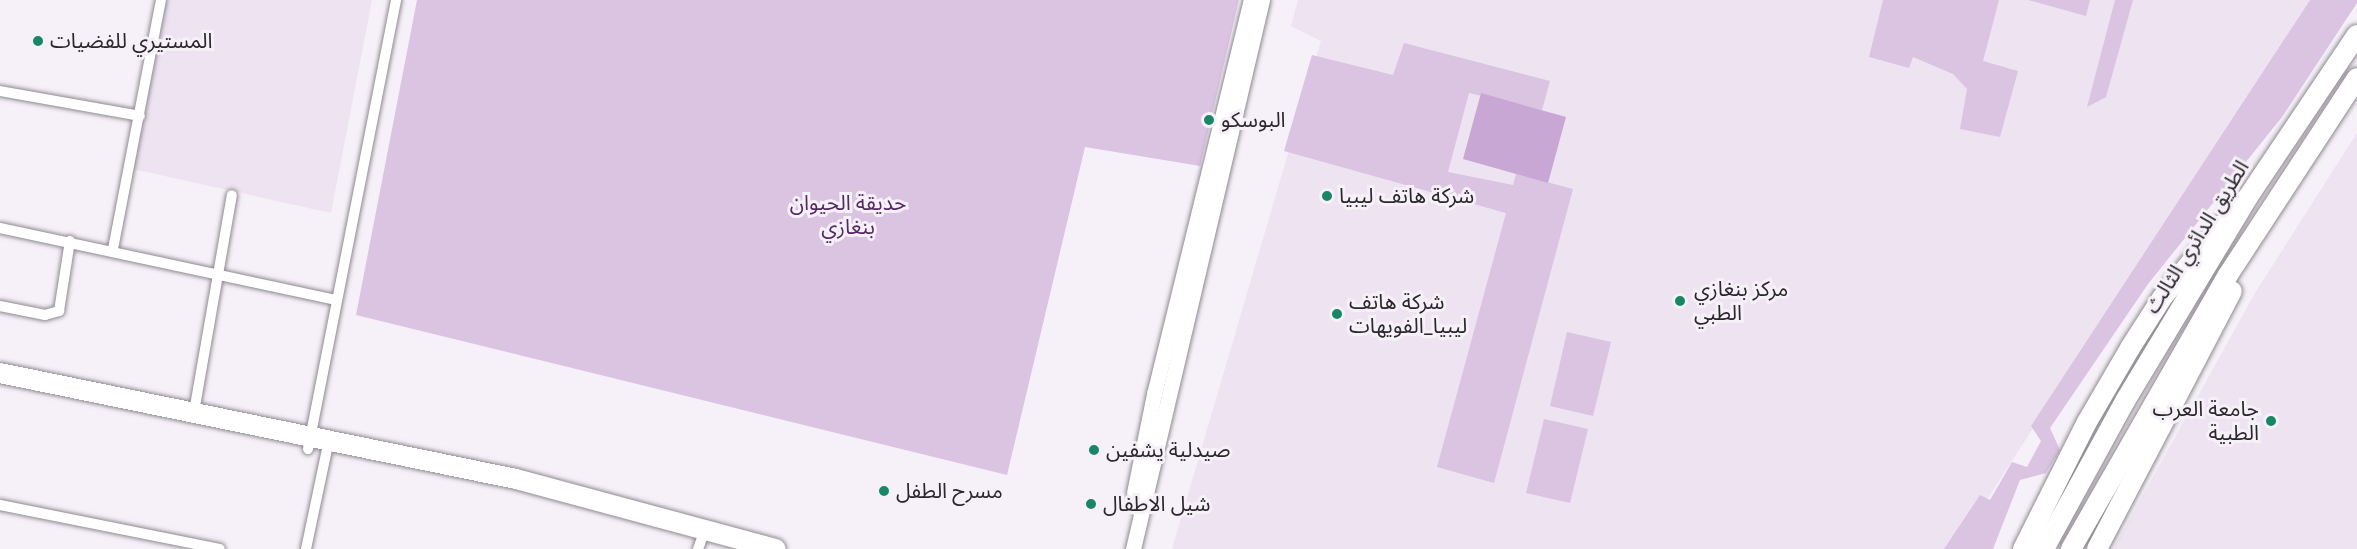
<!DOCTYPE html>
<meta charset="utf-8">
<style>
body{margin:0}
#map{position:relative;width:2357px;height:549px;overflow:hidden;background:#f6f0f8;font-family:Figtree,"Noto Sans Arabic",sans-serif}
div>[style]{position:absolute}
.built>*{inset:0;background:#ede3f1}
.green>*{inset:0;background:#dac4e2}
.water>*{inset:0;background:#c8a7d5}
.roads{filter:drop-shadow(0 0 2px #8f8a91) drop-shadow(0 0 2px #8f8a91)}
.street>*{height:10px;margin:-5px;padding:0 5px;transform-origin:5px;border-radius:5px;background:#fff}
.secondary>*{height:15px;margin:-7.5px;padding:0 7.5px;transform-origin:7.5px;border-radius:7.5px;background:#fff}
.highway>*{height:20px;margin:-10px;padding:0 10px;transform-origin:10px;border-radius:10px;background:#fff}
.dots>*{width:16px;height:16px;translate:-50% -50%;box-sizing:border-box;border:3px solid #f6f0f8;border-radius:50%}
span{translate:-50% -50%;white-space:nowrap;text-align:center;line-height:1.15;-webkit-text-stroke:6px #f6f0f8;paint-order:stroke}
.poi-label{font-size:21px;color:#2a282b}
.left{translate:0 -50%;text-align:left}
.right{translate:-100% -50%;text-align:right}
.park-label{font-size:21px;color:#532a62}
.street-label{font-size:21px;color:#2a282b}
</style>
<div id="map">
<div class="built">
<div style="clip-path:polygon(167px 0,372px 0,331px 213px,133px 169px)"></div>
<div style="clip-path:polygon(1298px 0,2310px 0,1955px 549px,1172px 549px,1321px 41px,1291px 26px)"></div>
<div style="clip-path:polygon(2357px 133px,2357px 549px,2113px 549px,2255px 293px)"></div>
</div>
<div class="green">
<div style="clip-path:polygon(417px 0,1239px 0,1200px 166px,1085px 147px,1007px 475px,356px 315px)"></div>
<div style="clip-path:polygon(1883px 0,1999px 0,1983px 61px,2018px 71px,2000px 137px,1960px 129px,1967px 89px,1953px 74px,1913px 57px,1909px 68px,1869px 57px)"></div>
<div style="clip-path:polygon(2028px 0,2090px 0,2086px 16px)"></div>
<div style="clip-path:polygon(2115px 0,2133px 0,2106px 97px,2087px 107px)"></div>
<div style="clip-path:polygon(2310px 0,2357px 0,2357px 3px,2282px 117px,2148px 284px,2050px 428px,2060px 450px,2046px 473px,2020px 480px,1993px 549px,1944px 549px,1980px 495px,1990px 500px,2012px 462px,2027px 467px,2041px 441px,2031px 426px)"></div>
<div style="clip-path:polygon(1404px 43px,1550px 81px,1542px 110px,1469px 93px,1448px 172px,1513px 185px,1516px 174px,1573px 189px,1494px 483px,1437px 467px,1506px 213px,1284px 151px,1312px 55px,1393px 75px)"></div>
<div style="clip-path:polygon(1567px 332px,1611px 342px,1593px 416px,1550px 406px)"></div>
<div style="clip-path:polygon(1544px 419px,1588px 429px,1570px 503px,1526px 493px)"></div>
</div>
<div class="water">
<div style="clip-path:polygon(1481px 93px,1566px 117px,1548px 183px,1463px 159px)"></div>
</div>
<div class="roads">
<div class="street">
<div style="left:0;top:91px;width:142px;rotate:10.1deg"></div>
<div style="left:0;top:228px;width:343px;rotate:12.1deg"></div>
<div style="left:113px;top:249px;width:254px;rotate:-79.1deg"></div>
<div style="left:0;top:306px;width:46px;rotate:11.3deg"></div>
<div style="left:45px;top:315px;width:15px;rotate:-16deg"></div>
<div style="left:59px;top:311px;width:71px;rotate:-81.1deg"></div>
<div style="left:194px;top:412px;width:220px;rotate:-80.1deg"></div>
<div style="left:308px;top:449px;width:458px;rotate:-78.9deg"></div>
<div style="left:0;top:505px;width:224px;rotate:11.3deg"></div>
<div style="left:306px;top:549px;width:111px;rotate:-78.1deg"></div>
<div style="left:698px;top:549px;width:12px;rotate:-70deg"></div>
</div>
<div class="secondary">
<div style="left:1134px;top:493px;width:101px;rotate:-78.6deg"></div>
<div style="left:1154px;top:394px;width:406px;rotate:-76.2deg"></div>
<div style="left:1133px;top:549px;width:564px;rotate:-76.78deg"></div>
</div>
<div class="highway">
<div style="left:0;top:373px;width:527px;rotate:11.61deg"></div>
<div style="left:516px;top:479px;width:269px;rotate:15.1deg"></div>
<div style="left:2023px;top:549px;width:142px;rotate:-63.3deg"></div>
<div style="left:2087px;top:422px;width:86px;rotate:-59.8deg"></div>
<div style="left:2130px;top:348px;width:59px;rotate:-57.4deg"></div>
<div style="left:2162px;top:298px;width:94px;rotate:-51.1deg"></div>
<div style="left:2044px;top:549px;width:169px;rotate:-61.3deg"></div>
<div style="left:2125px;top:401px;width:238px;rotate:-58.9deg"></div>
<div style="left:2248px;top:197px;width:195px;rotate:-56.1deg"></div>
<div style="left:2071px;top:549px;width:316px;rotate:-60.2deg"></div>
<div style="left:2228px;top:275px;width:235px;rotate:-56.8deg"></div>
<div style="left:2097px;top:549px;width:291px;rotate:-62.4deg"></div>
</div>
</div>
<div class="dots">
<div style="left:38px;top:41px;background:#198765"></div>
<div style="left:1209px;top:120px;background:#198765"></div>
<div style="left:1327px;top:196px;background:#198765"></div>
<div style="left:1680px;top:301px;background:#198765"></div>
<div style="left:1337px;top:314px;background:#198765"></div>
<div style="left:2271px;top:421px;background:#198765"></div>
<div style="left:1094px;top:450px;background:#198765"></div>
<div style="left:884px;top:491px;background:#198765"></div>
<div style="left:1091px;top:504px;background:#198765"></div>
</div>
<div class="poi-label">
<span class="left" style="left:50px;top:41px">المستيري للفضيات</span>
<span class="left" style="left:1221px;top:120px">البوسكو</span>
<span class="left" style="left:1339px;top:196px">شركة هاتف ليبيا</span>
<span class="left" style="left:1694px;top:301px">مركز بنغازي<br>الطبي</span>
<span class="left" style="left:1349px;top:314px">شركة هاتف<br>ليبيا_الفويهات</span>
<span class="right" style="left:2259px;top:421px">جامعة العرب<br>الطبية</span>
<span class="left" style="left:1106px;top:450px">صيدلية يشفين</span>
<span class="left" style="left:896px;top:491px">مسرح الطفل</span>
<span class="left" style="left:1103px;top:504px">شيل الاطفال</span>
</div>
<div class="park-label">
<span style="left:848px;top:215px">حديقة الحيوان<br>بنغازي</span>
</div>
<div class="street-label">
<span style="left:2197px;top:237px;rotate:-58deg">الطريق الدائري الثالث</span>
</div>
</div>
